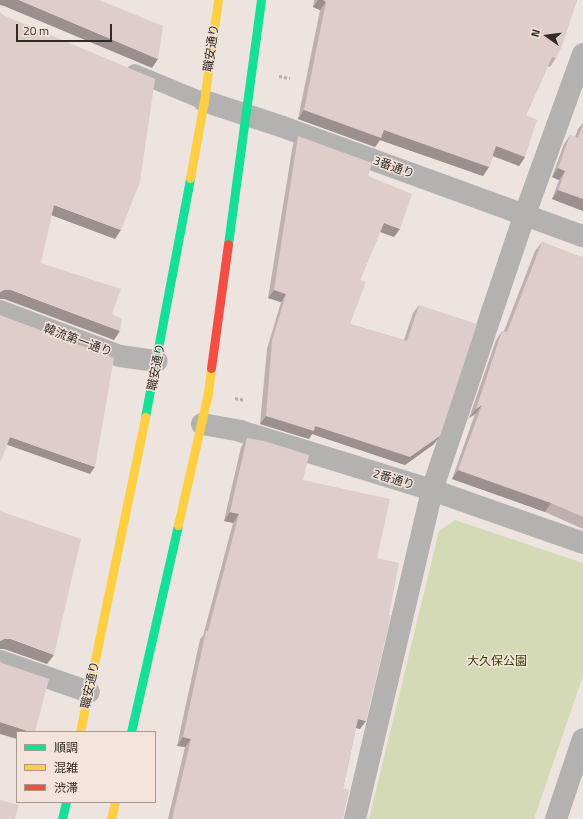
<!DOCTYPE html>
<meta charset="utf-8">
<style>
body{margin:0}
#map{position:relative;width:583px;height:819px;overflow:hidden;background:#ede4e0;font-family:"Titillium Web","Noto Sans JP",sans-serif}
div>[style]{position:absolute}
.green>*{inset:0;background:#d4d9b6}
.path>*{height:2.5px;margin-top:-1.25px;transform-origin:0;background:repeating-linear-gradient(90deg,#b2aeac 0 3px,transparent 0 5px)}
.lane>*{height:17px;margin:-8.5px;padding:0 8.5px;transform-origin:8.5px;border-radius:8.5px;background:#b4b2b0}
.street>*{height:22px;margin:-11px;padding:0 11px;transform-origin:11px;border-radius:11px;background:#b4b2b0}
.fast>*{height:9px;margin:-4.5px;padding:0 4.5px;transform-origin:4.5px;border-radius:4.5px;background:#16e098}
.slow>*{height:9px;margin:-4.5px;padding:0 4.5px;transform-origin:4.5px;border-radius:4.5px;background:#ffcf43}
.jam>*{height:9px;margin:-4.5px;padding:0 4.5px;transform-origin:4.5px;border-radius:4.5px;background:#f24e42}
.wall>*{inset:0;background:#bfb0af}
.shaded-wall>*{inset:0;background:#9b908e}
.building>*{inset:0;background:#decdcb}
span{translate:-50% -50%;white-space:nowrap;text-align:center;line-height:1.15;-webkit-text-stroke:3px #f3e3da;paint-order:stroke}
.street-label{font-size:12px;color:#312b28}
.park-label{font-size:12px;color:#343f03}
.legend{position:absolute;left:16px;top:731px;width:140px;height:72px;box-sizing:border-box;background:#f3e3da;border:1px solid #a59993;margin:0;padding:5px 7px;list-style:none;font-size:12px;color:#312b28}
.legend li{display:flex;align-items:center;gap:8px;height:20px}
.legend b{width:20px;border:1px solid #a59993}
.north{position:absolute;left:527px;top:16px;width:40px;height:40px;-webkit-text-stroke:3px #f3e3da;paint-order:stroke;rotate:284deg;font-size:11px;font-weight:700;line-height:16px;text-align:center;color:#312b28}
.north::after{content:'';display:block;margin:auto;width:14px;height:18px;background:#312b28;clip-path:polygon(50% 0,100% 100%,50% 72%,0 100%)}
.scale{position:absolute;left:16px;top:24px;width:96px;height:18px;box-sizing:border-box;border:2px solid #312b28;border-top:0;padding-left:5px;font-size:12px;line-height:14px;white-space:nowrap;color:#312b28;-webkit-text-stroke:3px #f3e3da;paint-order:stroke}
</style>
<div id="map">
<div class="green">
<div style="clip-path:polygon(455px 520px,583px 563px,583px 676px,534px 819px,369px 819px,439px 531px)"></div>
</div>
<div class="path">
<div style="left:279px;top:76px;width:11px;rotate:10deg"></div>
<div style="left:235px;top:398px;width:10px;rotate:11deg"></div>
</div>
<div class="lane">
<div style="left:134px;top:72px;width:76px;rotate:22.5deg"></div>
</div>
<div class="street">
<div style="left:204px;top:101px;width:83px;rotate:18.2deg"></div>
<div style="left:283px;top:127px;width:319px;rotate:20deg"></div>
<div style="left:0;top:311px;width:128px;rotate:20.6deg"></div>
<div style="left:120px;top:356px;width:37px;rotate:8deg"></div>
<div style="left:202px;top:424px;width:39px;rotate:10deg"></div>
<div style="left:240px;top:431px;width:201px;rotate:17.1deg"></div>
<div style="left:432px;top:490px;width:160px;rotate:19.3deg"></div>
<div style="left:0;top:661px;width:94px;rotate:19.2deg"></div>
<div style="left:355px;top:819px;width:338px;rotate:-76.8deg"></div>
<div style="left:432px;top:490px;width:291px;rotate:-71.4deg"></div>
<div style="left:525px;top:214px;width:170px;rotate:-70.1deg"></div>
<div style="left:556px;top:819px;width:84px;rotate:-71.4deg"></div>
</div>
<div class="fast">
<div style="left:228px;top:244px;width:246px;rotate:-82.3deg"></div>
<div style="left:145px;top:417px;width:243px;rotate:-79.3deg"></div>
<div style="left:131px;top:732px;width:212px;rotate:-77.2deg"></div>
<div style="left:62px;top:819px;width:17px;rotate:-77deg"></div>
</div>
<div class="slow">
<div style="left:190px;top:178px;width:78px;rotate:-79.7deg"></div>
<div style="left:204px;top:101px;width:102px;rotate:-82.1deg"></div>
<div style="left:178px;top:525px;width:135px;rotate:-77.2deg"></div>
<div style="left:208px;top:393px;width:25px;rotate:-83deg"></div>
<div style="left:80px;top:732px;width:322px;rotate:-78.3deg"></div>
<div style="left:111px;top:819px;width:17px;rotate:-77deg"></div>
</div>
<div class="jam">
<div style="left:211px;top:368px;width:125px;rotate:-82.2deg"></div>
</div>
<div class="wall">
<div style="clip-path:polygon(314px 0,577px 0,556px 58px,550px 67px,548px 66px,526px 115px,525px 157px,519px 166px,493px 156px,489px 167px,483px 176px,380px 140px,375px 147px,298px 119px,320px 10px,313px 7px)"></div>
<div style="clip-path:polygon(583px 123px,583px 211px,552px 199px,559px 180px,552px 177px,564px 144px,570px 135px,575px 137px,578px 129px)"></div>
<div style="clip-path:polygon(298px 136px,368px 176px,394px 237px,380px 232px,360px 280px,350px 324px,404px 340px,413px 313px,419px 305px,434px 444px,405px 465px,312px 434px,309px 439px,260px 424px,267px 349px,281px 302px,268px 298px,293px 144px)"></div>
<div style="clip-path:polygon(542px 242px,583px 258px,583px 529px,545px 512px,452px 479px,475px 414px,469px 418px,496px 340px,502px 331px,504px 331px,535px 251px)"></div>
<div style="clip-path:polygon(247px 438px,303px 480px,377px 558px,360px 729px,356px 728px,343px 788px,343px 819px,168px 819px,185px 747px,177px 746px,200px 639px,203px 636px,233px 523px,224px 521px,241px 447px)"></div>
</div>
<div class="shaded-wall">
<div style="clip-path:polygon(0 0,19px 0,158px 59px,152px 68px,4px 6px,0 5px)"></div>
<div style="clip-path:polygon(318px 0,323px 0,326px 2px,320px 10px,313px 7px)"></div>
<div style="clip-path:polygon(304px 110px,384px 130px,489px 167px,483px 176px,380px 140px,375px 147px,298px 119px)"></div>
<div style="clip-path:polygon(496px 146px,525px 157px,519px 166px,490px 155px)"></div>
<div style="clip-path:polygon(558px 168px,565px 171px,559px 180px,552px 177px)"></div>
<div style="clip-path:polygon(558px 190px,583px 199px,583px 211px,552px 199px)"></div>
<div style="clip-path:polygon(54px 205px,121px 230px,115px 239px,48px 214px)"></div>
<div style="clip-path:polygon(384px 223px,400px 229px,394px 237px,378px 231px)"></div>
<div style="clip-path:polygon(4px 290px,11px 290px,120px 331px,114px 340px,4px 299px,0 299px,0 292px)"></div>
<div style="clip-path:polygon(274px 290px,286px 294px,281px 302px,268px 298px)"></div>
<div style="clip-path:polygon(482px 405px,475px 414px,469px 418px,476px 409px)"></div>
<div style="clip-path:polygon(266px 416px,315px 426px,440px 436px,434px 444px,405px 465px,312px 434px,309px 439px,260px 424px)"></div>
<div style="clip-path:polygon(10px 437px,95px 467px,90px 474px,5px 444px)"></div>
<div style="clip-path:polygon(458px 470px,551px 503px,545px 512px,452px 479px)"></div>
<div style="clip-path:polygon(230px 512px,239px 514px,233px 523px,224px 521px)"></div>
<div style="clip-path:polygon(4px 639px,11px 639px,54px 655px,47px 664px,4px 649px,0 649px,0 641px)"></div>
<div style="clip-path:polygon(358px 719px,366px 721px,360px 729px,352px 727px)"></div>
<div style="clip-path:polygon(0 722px,31px 732px,17px 732px,17px 739px,0 734px)"></div>
<div style="clip-path:polygon(183px 737px,191px 739px,185px 747px,177px 746px)"></div>
</div>
<div class="building">
<div style="clip-path:polygon(19px 0,99px 0,163px 26px,158px 59px)"></div>
<div style="clip-path:polygon(323px 0,577px 0,562px 46px,556px 58px,552px 57px,526px 115px,537px 120px,525px 157px,496px 146px,489px 167px,384px 130px,381px 138px,304px 110px,326px 2px)"></div>
<div style="clip-path:polygon(0 12px,3px 15px,155px 79px,140px 182px,121px 230px,54px 205px,41px 263px,121px 289px,112px 314px,122px 319px,120px 331px,11px 290px,4px 290px,0 292px)"></div>
<div style="clip-path:polygon(583px 125px,583px 199px,558px 190px,565px 171px,558px 168px,570px 135px,578px 138px)"></div>
<div style="clip-path:polygon(298px 136px,372px 163px,368px 176px,412px 194px,400px 229px,384px 223px,360px 280px,366px 282px,350px 324px,407px 341px,419px 305px,477px 324px,440px 436px,410px 457px,315px 426px,314px 431px,266px 416px,272px 341px,286px 294px,274px 290px)"></div>
<div style="clip-path:polygon(542px 242px,583px 258px,583px 517px,551px 503px,458px 470px,482px 405px,476px 409px,502px 331px,507px 332px)"></div>
<div style="clip-path:polygon(0 315px,114px 358px,95px 467px,10px 437px,1px 461px,0 460px)"></div>
<div style="clip-path:polygon(247px 438px,264px 441px,309px 455px,303px 480px,390px 499px,377px 558px,399px 563px,389px 615px,391px 615px,366px 721px,358px 719px,343px 788px,349px 790px,343px 819px,172px 819px,191px 739px,183px 737px,206px 631px,208px 631px,239px 514px,230px 512px)"></div>
<div style="clip-path:polygon(0 511px,81px 539px,54px 655px,11px 639px,4px 639px,0 641px)"></div>
<div style="clip-path:polygon(0 661px,2px 663px,49px 679px,35px 732px,31px 732px,0 722px)"></div>
<div style="clip-path:polygon(0 800px,19px 805px,15px 819px,0 819px)"></div>
</div>
<div class="street-label">
<span style="left:211px;top:48px;rotate:-82deg">職安通り</span>
<span style="left:394px;top:167px;rotate:20deg">3番通り</span>
<span style="left:78px;top:340px;rotate:20deg">韓流第一通り</span>
<span style="left:156px;top:367px;rotate:-79deg">職安通り</span>
<span style="left:394px;top:479px;rotate:17deg">2番通り</span>
<span style="left:90px;top:685px;rotate:-78deg">職安通り</span>
</div>
<div class="park-label">
<span style="left:497px;top:661px">大久保公園</span>
</div>
<ul class="legend">
<li><b style="height:5px;background:#16e098"></b>順調</li>
<li><b style="height:5px;background:#ffcf43"></b>混雑</li>
<li><b style="height:5px;background:#f24e42"></b>渋滞</li>
</ul>
<div class="north">N</div>
<div class="scale">20 m</div>
</div>
